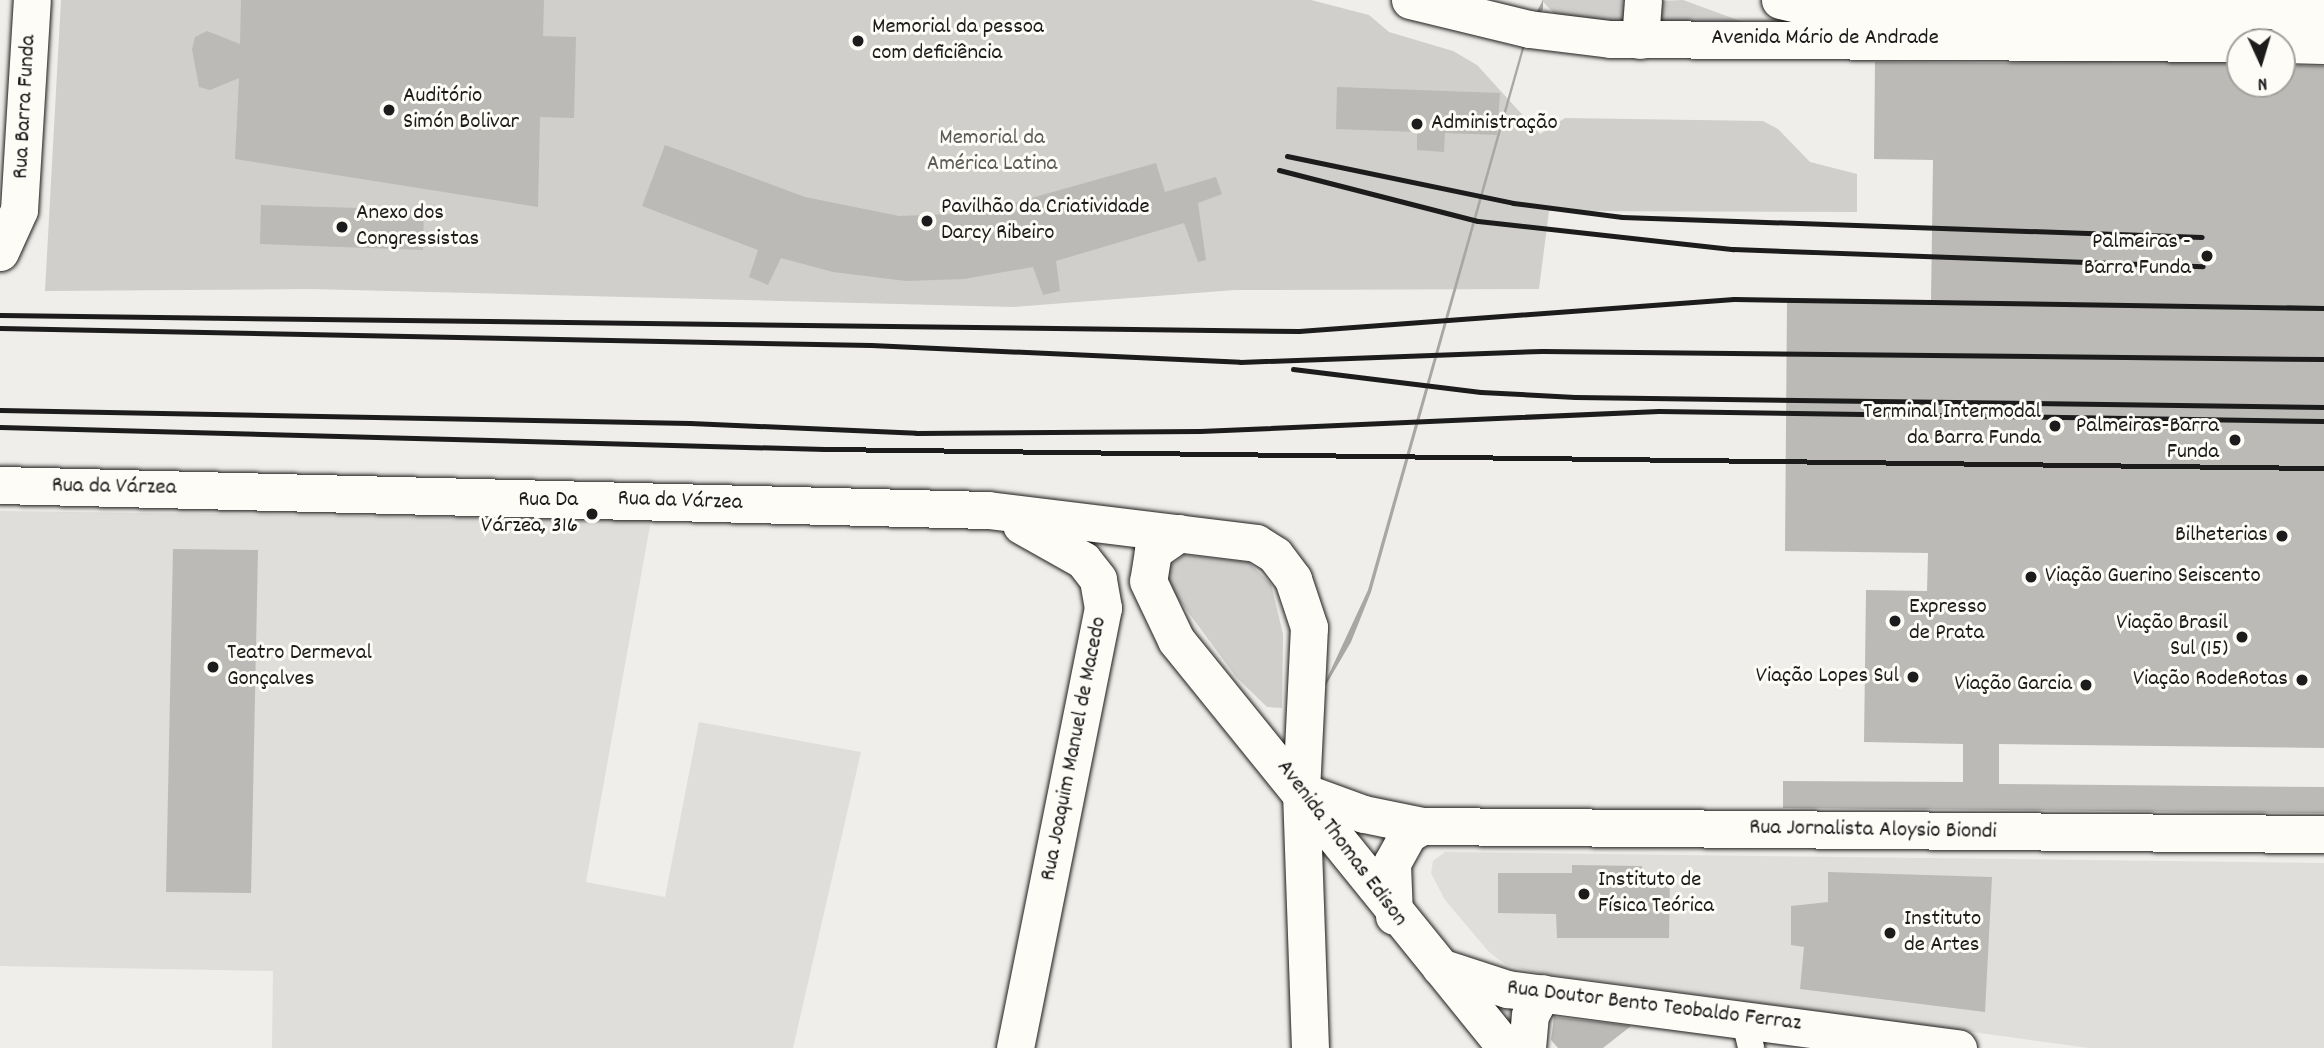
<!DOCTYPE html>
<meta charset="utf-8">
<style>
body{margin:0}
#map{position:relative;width:2324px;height:1048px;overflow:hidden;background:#f0eeea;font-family:Dekko,sans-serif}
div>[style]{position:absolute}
.built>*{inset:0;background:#e0deda}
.green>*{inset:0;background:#d0cfcc}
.water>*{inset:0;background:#a8a7a3}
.building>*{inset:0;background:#bbbab6}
.roads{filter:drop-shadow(0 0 2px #1c1c1c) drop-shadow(0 0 2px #1c1c1c)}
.street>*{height:26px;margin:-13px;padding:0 13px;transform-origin:13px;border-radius:13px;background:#fdfcf7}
.secondary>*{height:37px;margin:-18.5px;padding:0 18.5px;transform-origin:18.5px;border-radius:18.5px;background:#fdfcf7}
.rail>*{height:5px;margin:-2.5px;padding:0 2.5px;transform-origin:2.5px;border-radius:2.5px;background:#1c1c1c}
.dots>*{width:19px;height:19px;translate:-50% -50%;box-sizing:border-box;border:4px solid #fdfcf7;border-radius:50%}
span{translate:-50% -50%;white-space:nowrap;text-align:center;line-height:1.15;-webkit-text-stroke:6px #fdfcf7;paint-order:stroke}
.poi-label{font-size:23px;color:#1c1c1c}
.left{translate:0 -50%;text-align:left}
.right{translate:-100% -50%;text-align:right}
.street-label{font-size:23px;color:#1c1c1c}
.park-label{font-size:23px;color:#5b5b5a}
.north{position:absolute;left:2226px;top:28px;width:70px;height:70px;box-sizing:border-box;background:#fdfcf7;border:2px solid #a3a29f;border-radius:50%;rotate:176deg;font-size:19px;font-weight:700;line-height:28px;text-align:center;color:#1c1c1c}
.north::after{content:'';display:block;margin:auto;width:24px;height:32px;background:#1c1c1c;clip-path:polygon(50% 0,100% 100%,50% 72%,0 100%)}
</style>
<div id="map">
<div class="built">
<div style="clip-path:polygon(0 511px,651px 520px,586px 882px,665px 897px,699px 722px,861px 752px,793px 1048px,272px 1048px,273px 971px,0 966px)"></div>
<div style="clip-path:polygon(1445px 852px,2324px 863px,2324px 1048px,2089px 1048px,1534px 972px,1506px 965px,1489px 952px,1445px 900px,1431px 873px,1433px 861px)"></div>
</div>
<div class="green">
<div style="clip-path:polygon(61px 0,1311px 0,1369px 15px,1389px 32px,1453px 51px,1477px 65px,1540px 134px,1565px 118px,1763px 121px,1778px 129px,1810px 162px,1857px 174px,1857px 212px,1549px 211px,1539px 289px,1235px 290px,1014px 307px,310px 289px,45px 291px)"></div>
<div style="clip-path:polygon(1541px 0,1626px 0,1624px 22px,1557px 16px)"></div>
<div style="clip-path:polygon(1683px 0,1743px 22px,1660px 21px,1655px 13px,1659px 1px)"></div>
<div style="clip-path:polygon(2020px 50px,2240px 53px,2240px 65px,2020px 62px)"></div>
<div style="clip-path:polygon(1184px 555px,1248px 562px,1271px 584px,1283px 634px,1282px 708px,1267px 707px,1236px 677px,1169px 586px,1168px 568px)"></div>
</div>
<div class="water">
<div style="clip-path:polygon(1543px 0,1543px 9px,1529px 31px,1371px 592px,1351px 642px,1316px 702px,1368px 590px,1527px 30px)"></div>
</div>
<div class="building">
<div style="clip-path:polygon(241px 0,544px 0,543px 36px,576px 37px,574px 118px,540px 117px,538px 207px,235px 159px,239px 78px,210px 90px,199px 87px,192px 49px,195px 37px,207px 31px,240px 44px)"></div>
<div style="clip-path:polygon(1875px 62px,2240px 64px,2240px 84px,2282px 84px,2282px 65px,2324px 66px,2324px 748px,1999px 744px,1999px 784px,2324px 787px,2324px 813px,1783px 808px,1783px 781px,1963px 782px,1963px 744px,1864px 742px,1866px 590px,1927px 591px,1928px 553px,1785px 551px,1787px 301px,1931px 302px,1933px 160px,1874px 159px)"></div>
<div style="clip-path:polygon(1337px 87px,1500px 93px,1497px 135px,1445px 133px,1444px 152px,1417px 150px,1417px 132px,1336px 129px)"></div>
<div style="clip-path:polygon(665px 145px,805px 197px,899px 216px,978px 213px,1156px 163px,1165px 192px,1216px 177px,1222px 194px,1198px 203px,1206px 260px,1198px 262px,1184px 223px,1056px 261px,1060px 291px,1043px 295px,1033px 267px,964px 279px,906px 281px,833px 272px,781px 258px,768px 285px,749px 277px,758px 250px,642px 206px)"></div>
<div style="clip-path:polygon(261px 205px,424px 210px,423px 250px,260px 244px)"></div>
<div style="clip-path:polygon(173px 549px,258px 550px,251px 893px,166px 892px)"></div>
<div style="clip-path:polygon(1572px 865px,1642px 866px,1642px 873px,1670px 874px,1669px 938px,1557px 938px,1556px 914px,1498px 913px,1498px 873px,1572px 873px)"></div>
<div style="clip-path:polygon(1828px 872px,1992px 877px,1985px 1012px,1800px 989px,1804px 947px,1791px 945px,1791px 906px,1828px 902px)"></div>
<div style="clip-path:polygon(1554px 1017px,1608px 1023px,1631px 1026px,1603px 1048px,1558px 1048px,1551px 1040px)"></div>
</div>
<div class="roads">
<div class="street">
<div style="left:1744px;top:1017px;width:32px;rotate:77deg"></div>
</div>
<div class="secondary">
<div style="left:1410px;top:0;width:122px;rotate:13.7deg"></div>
<div style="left:1529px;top:29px;width:82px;rotate:7deg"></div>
<div style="left:1610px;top:39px;width:630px;rotate:0.36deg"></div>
<div style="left:1780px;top:0;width:31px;rotate:13deg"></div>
<div style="left:1810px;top:7px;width:122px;rotate:1.4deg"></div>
<div style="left:1932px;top:10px;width:392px"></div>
<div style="left:1640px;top:40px;width:40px;rotate:-85.7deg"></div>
<div style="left:2282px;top:44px;width:42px;rotate:1.4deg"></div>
<div style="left:0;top:252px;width:46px;rotate:-65.7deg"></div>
<div style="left:19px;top:210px;width:210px;rotate:-86.5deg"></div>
<div style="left:0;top:485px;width:988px;rotate:1.45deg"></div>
<div style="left:988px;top:510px;width:270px;rotate:7deg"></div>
<div style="left:1256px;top:543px;width:22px;rotate:32deg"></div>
<div style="left:1275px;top:555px;width:30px;rotate:53deg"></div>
<div style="left:1293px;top:579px;width:51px;rotate:71.6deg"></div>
<div style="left:1309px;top:627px;width:164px;rotate:92.8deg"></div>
<div style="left:1301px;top:791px;width:257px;rotate:88deg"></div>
<div style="left:1179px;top:533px;width:32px;rotate:145deg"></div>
<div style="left:1153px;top:551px;width:30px;rotate:99deg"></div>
<div style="left:1148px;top:581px;width:65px;rotate:64.6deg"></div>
<div style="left:1176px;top:640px;width:525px;rotate:51.03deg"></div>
<div style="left:1301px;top:791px;width:67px;rotate:20.1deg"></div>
<div style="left:1364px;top:814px;width:59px;rotate:11.7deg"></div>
<div style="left:1422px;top:826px;width:902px;rotate:0.51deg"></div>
<div style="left:1394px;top:916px;width:53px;rotate:-92.2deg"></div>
<div style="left:1392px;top:863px;width:33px;rotate:-61deg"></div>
<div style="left:1408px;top:834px;width:16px;rotate:-30deg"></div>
<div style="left:1440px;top:967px;width:71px;rotate:18.2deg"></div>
<div style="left:1507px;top:989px;width:455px;rotate:7.5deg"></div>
<div style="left:1015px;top:1048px;width:449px;rotate:-78.7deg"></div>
<div style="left:1103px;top:608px;width:29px;rotate:-100deg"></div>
<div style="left:1098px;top:579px;width:24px;rotate:-128deg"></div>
<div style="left:1083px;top:560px;width:71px;rotate:-150.6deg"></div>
<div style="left:1527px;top:1048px;width:33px;rotate:-85deg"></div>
<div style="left:1530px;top:1015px;width:25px;rotate:-61deg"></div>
</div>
</div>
<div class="rail">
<div style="left:1287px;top:156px;width:231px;rotate:11.7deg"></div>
<div style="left:1513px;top:203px;width:110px;rotate:7.3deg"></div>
<div style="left:1622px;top:217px;width:580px;rotate:1.97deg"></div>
<div style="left:1279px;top:170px;width:205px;rotate:14.4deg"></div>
<div style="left:1478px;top:221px;width:257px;rotate:6.3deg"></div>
<div style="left:1733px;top:249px;width:470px;rotate:2.1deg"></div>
<div style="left:0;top:315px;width:1299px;rotate:0.71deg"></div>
<div style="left:1299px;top:331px;width:436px;rotate:-4.2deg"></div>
<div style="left:1734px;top:299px;width:590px;rotate:0.87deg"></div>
<div style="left:0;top:328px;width:871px;rotate:1.12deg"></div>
<div style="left:871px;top:345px;width:369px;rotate:2.6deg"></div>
<div style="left:1240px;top:362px;width:302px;rotate:-2.1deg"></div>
<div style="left:1542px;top:351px;width:782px;rotate:0.59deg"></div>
<div style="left:1293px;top:369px;width:189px;rotate:7deg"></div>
<div style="left:1481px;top:392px;width:94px;rotate:3deg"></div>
<div style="left:1575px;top:397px;width:749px;rotate:0.76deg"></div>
<div style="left:0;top:410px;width:690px;rotate:1.08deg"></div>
<div style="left:690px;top:423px;width:226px;rotate:2.5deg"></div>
<div style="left:916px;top:433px;width:284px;rotate:-0.4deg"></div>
<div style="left:1200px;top:431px;width:459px;rotate:-2.5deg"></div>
<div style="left:1659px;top:411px;width:665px;rotate:0.86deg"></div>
<div style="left:0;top:427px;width:825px;rotate:1.53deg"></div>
<div style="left:825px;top:449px;width:1499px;rotate:0.73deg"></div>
</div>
<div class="dots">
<div style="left:858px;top:41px;background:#1c1c1c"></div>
<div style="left:389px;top:110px;background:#1c1c1c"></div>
<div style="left:1417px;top:124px;background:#1c1c1c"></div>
<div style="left:927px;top:221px;background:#1c1c1c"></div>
<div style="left:342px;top:227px;background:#1c1c1c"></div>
<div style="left:2207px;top:256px;background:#1c1c1c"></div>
<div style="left:2055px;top:426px;background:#1c1c1c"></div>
<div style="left:2235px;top:440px;background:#1c1c1c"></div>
<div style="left:592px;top:514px;background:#1c1c1c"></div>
<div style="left:2282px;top:536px;background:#1c1c1c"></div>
<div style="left:2031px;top:577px;background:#1c1c1c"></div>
<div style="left:1895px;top:621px;background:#1c1c1c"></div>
<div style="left:2242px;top:637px;background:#1c1c1c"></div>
<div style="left:213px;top:667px;background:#1c1c1c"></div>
<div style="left:1913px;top:677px;background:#1c1c1c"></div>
<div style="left:2302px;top:680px;background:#1c1c1c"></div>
<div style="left:2086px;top:685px;background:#1c1c1c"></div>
<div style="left:1584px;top:894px;background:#1c1c1c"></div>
<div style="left:1890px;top:933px;background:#1c1c1c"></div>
</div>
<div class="poi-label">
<span class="left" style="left:872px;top:41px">Memorial da pessoa<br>com deficiência</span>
<span class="left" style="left:403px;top:110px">Auditório<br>Simón Bolivar</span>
<span class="left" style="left:1431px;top:124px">Administração</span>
<span class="left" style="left:941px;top:221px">Pavilhão da Criatividade<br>Darcy Ribeiro</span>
<span class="left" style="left:356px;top:227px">Anexo dos<br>Congressistas</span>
<span class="right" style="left:2191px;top:256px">Palmeiras -<br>Barra Funda</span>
<span class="right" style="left:2041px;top:426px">Terminal Intermodal<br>da Barra Funda</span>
<span class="right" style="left:2219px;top:440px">Palmeiras-Barra<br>Funda</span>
<span class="right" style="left:578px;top:514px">Rua Da<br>Várzea, 316</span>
<span class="right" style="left:2268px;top:536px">Bilheterias</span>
<span class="left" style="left:2045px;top:577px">Viação Guerino Seiscento</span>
<span class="left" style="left:1909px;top:621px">Expresso<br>de Prata</span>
<span class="right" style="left:2228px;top:637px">Viação Brasil<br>Sul (15)</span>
<span class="left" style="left:227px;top:667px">Teatro Dermeval<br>Gonçalves</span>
<span class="right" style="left:1899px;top:677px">Viação Lopes Sul</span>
<span class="right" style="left:2288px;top:680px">Viação RodeRotas</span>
<span class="right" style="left:2072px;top:685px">Viação Garcia</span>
<span class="left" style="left:1598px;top:894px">Instituto de<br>Física Teórica</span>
<span class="left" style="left:1904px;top:933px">Instituto<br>de Artes</span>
</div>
<div class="street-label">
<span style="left:1825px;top:39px">Avenida Mário de Andrade</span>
<span style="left:26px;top:107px;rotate:-87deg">Rua Barra Funda</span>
<span style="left:114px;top:488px;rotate:1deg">Rua da Várzea</span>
<span style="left:680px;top:502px;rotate:2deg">Rua da Várzea</span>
<span style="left:1075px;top:749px;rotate:-79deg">Rua Joaquim Manuel de Macedo</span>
<span style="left:1873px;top:831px;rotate:1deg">Rua Jornalista Aloysio Biondi</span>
<span style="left:1341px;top:844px;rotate:53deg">Avenida Thomas Edison</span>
<span style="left:1654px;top:1007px;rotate:7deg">Rua Doutor Bento Teobaldo Ferraz</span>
</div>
<div class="park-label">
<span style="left:992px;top:152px">Memorial da<br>América Latina</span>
</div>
<div class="north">N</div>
</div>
